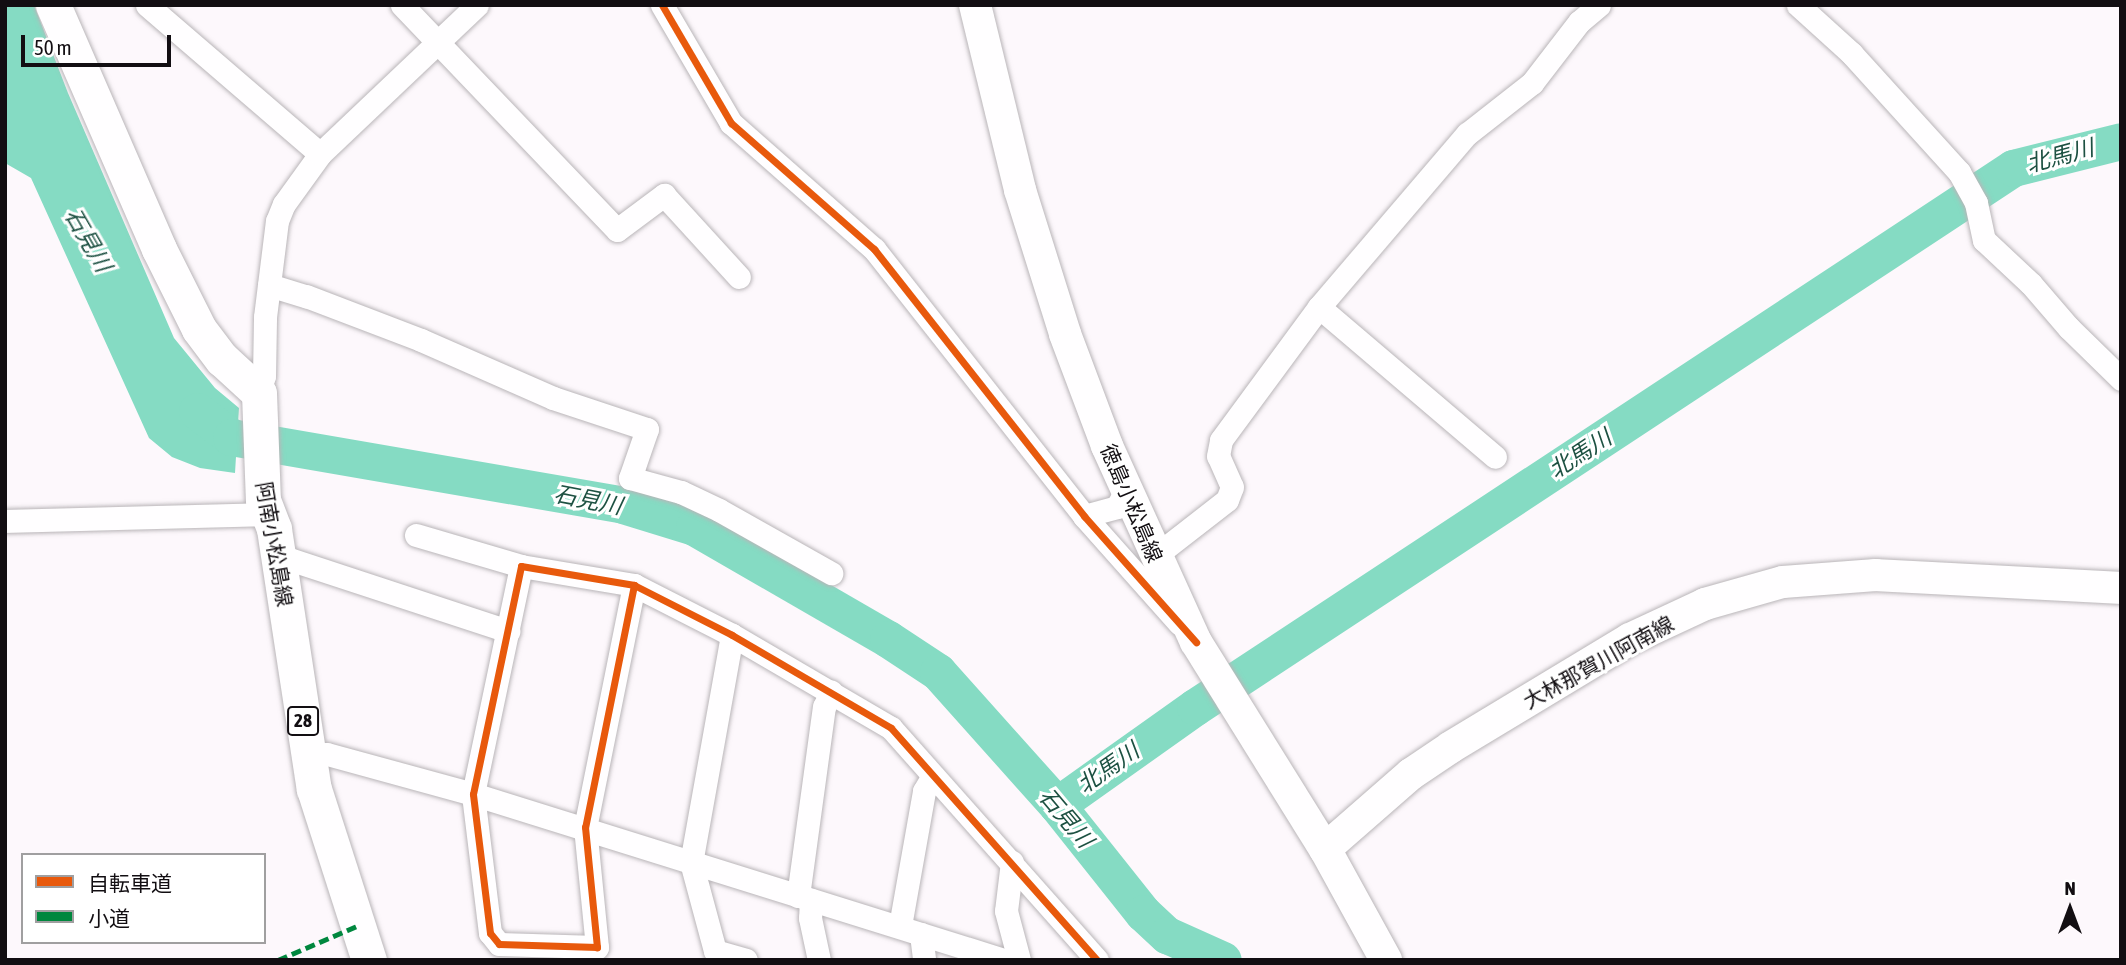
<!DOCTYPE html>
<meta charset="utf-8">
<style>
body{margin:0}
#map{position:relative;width:2126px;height:965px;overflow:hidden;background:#fdf8fc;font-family:"Asap Condensed","Noto Sans JP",sans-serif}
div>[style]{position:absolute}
.water>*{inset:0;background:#85dbc3}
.river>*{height:37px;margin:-18.5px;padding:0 18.5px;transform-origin:18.5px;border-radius:18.5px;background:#85dbc3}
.roads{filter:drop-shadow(0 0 2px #b9b5b8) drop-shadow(0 0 2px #b9b5b8)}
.street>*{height:23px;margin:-11.5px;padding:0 11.5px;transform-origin:11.5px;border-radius:11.5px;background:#fffeff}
.secondary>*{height:32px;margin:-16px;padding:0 16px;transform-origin:16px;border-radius:16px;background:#fffeff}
.primary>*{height:35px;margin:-17.5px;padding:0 17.5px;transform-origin:17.5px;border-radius:17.5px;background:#fffeff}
.quiet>*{height:5px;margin-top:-2.5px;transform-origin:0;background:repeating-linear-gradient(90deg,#00873e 0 10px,transparent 0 15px)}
.cycleway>*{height:7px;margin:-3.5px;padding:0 3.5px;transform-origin:3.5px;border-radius:3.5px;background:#e8590c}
span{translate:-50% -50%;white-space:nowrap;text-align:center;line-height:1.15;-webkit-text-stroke:6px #fff;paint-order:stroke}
.shield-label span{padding:2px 5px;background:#fff;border:2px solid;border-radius:5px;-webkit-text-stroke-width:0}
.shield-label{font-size:19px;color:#120e12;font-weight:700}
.street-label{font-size:21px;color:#120e12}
.water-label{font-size:23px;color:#1d5142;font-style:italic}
.frame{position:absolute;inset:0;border:7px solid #120e12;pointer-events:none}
.legend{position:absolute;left:21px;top:853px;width:245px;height:91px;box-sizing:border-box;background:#fff;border:2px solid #a09fa0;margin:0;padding:9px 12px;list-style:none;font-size:21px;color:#120e12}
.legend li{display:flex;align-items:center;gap:14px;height:35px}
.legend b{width:35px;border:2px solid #a09fa0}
.north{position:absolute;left:2035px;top:874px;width:70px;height:70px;-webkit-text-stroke:5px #fff;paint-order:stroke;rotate:0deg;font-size:19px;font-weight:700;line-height:28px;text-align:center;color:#120e12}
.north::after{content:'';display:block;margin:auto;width:24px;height:32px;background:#120e12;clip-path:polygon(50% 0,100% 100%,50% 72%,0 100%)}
.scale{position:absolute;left:21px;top:35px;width:150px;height:32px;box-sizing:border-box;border:4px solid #120e12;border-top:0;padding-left:9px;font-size:21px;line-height:24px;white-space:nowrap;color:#120e12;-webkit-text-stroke:5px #fff;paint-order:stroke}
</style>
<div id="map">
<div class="water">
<div style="clip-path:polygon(5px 5px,34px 5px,68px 93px,174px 338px,215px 388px,239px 408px,235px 473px,200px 468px,172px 457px,149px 438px,31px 178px,5px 163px)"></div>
</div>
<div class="river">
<div style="left:197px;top:411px;width:43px;rotate:37.4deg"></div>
<div style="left:231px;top:437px;width:398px;rotate:9.8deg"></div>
<div style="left:623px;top:505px;width:74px;rotate:17.2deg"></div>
<div style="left:694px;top:527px;width:224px;rotate:30deg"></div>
<div style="left:888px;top:639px;width:60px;rotate:33.4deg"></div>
<div style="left:938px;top:672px;width:178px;rotate:48.2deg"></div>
<div style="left:1057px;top:805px;width:138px;rotate:51.5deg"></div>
<div style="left:1143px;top:913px;width:33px;rotate:43deg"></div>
<div style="left:1167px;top:935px;width:61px;rotate:24.1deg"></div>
<div style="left:1057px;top:805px;width:169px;rotate:-35.4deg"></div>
<div style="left:1195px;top:707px;width:980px;rotate:-33.38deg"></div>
<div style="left:2013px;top:168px;width:111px;rotate:-14deg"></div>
</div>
<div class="roads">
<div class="street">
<div style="left:147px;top:5px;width:228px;rotate:40.7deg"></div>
<div style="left:402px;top:5px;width:311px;rotate:46.3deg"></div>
<div style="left:617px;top:230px;width:59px;rotate:-36.7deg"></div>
<div style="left:664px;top:195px;width:111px;rotate:47.6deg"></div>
<div style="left:662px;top:5px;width:137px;rotate:59.7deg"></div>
<div style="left:731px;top:123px;width:191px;rotate:41.4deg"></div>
<div style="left:874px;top:249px;width:340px;rotate:51.8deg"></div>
<div style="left:1084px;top:516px;width:144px;rotate:48.4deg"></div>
<div style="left:1798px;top:5px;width:72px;rotate:42.2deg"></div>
<div style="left:1851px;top:53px;width:161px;rotate:47.8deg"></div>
<div style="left:1959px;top:172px;width:35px;rotate:61deg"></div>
<div style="left:1976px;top:203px;width:38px;rotate:78deg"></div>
<div style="left:1984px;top:240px;width:64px;rotate:43.1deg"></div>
<div style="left:2031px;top:284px;width:58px;rotate:49.2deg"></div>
<div style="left:2069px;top:328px;width:73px;rotate:44.4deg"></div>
<div style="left:269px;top:285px;width:39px;rotate:17deg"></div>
<div style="left:306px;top:296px;width:123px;rotate:20.9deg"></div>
<div style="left:421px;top:340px;width:144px;rotate:23.7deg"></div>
<div style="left:553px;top:398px;width:99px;rotate:18.3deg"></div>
<div style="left:647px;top:429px;width:52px;rotate:109.1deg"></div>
<div style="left:630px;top:478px;width:53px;rotate:15.4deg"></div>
<div style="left:681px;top:492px;width:42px;rotate:25.3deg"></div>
<div style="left:719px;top:510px;width:129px;rotate:29.4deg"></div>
<div style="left:1319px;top:307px;width:231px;rotate:40.4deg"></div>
<div style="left:259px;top:393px;width:18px;rotate:-74deg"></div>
<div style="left:264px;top:376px;width:59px;rotate:-89deg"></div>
<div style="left:265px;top:317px;width:97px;rotate:-82.9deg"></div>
<div style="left:277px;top:221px;width:18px;rotate:-68deg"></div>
<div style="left:284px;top:204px;width:62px;rotate:-54.2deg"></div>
<div style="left:320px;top:154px;width:216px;rotate:-43.5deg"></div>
<div style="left:1084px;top:516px;width:34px;rotate:-15deg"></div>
<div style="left:1117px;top:507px;width:19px;rotate:-62deg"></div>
<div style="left:5px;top:521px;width:264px;rotate:-1.5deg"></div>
<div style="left:416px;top:535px;width:109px;rotate:16.4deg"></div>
<div style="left:1155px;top:556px;width:91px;rotate:-37.9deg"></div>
<div style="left:1227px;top:500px;width:14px;rotate:-69deg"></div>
<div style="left:1232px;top:487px;width:34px;rotate:-114deg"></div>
<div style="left:1218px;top:456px;width:16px;rotate:-79deg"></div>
<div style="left:1221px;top:440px;width:165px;rotate:-53.6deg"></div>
<div style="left:1319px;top:307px;width:228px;rotate:-49.5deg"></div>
<div style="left:1467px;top:134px;width:83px;rotate:-38.1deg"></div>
<div style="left:1532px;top:83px;width:77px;rotate:-52.4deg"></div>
<div style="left:1579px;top:22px;width:26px;rotate:-40deg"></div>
<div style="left:279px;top:559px;width:10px"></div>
<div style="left:289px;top:559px;width:231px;rotate:18.2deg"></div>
<div style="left:634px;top:585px;width:247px;rotate:101.4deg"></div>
<div style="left:585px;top:827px;width:121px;rotate:84.3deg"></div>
<div style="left:597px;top:947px;width:98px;rotate:-178.2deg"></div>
<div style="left:499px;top:944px;width:14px;rotate:-129deg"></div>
<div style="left:490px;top:933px;width:140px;rotate:-97deg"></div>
<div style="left:473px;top:794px;width:233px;rotate:-78.1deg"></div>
<div style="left:521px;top:566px;width:115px;rotate:9.5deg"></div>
<div style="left:634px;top:585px;width:110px;rotate:27deg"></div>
<div style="left:732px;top:635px;width:184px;rotate:30.3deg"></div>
<div style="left:891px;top:728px;width:310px;rotate:48.4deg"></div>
<div style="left:732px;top:635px;width:231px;rotate:100.2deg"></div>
<div style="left:691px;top:862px;width:92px;rotate:74.9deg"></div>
<div style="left:715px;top:951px;width:32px;rotate:16deg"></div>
<div style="left:308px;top:756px;width:19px;rotate:-6deg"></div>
<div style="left:327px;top:754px;width:151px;rotate:15.3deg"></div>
<div style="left:473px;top:794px;width:556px;rotate:17.36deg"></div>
<div style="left:1012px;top:862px;width:49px;rotate:97deg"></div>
<div style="left:1006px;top:911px;width:51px;rotate:75.1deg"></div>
<div style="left:798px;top:896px;width:191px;rotate:-82.2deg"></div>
<div style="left:824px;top:707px;width:17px;rotate:-65deg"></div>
<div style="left:811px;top:900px;width:18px;rotate:93deg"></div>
<div style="left:810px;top:918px;width:43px;rotate:77.9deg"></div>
<div style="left:900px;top:926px;width:137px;rotate:-79.9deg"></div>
<div style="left:924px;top:791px;width:17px;rotate:-59deg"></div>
<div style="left:921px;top:934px;width:26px;rotate:83deg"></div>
</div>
<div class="secondary">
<div style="left:975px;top:5px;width:190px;rotate:76.3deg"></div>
<div style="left:1020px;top:190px;width:151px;rotate:72.6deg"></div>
<div style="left:1065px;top:334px;width:120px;rotate:69.4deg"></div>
<div style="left:1107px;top:446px;width:215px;rotate:65.6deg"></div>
<div style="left:1196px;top:642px;width:244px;rotate:58.1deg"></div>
<div style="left:1325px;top:849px;width:127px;rotate:61.2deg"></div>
<div style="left:1325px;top:849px;width:114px;rotate:-41.1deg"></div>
<div style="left:1411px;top:774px;width:48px;rotate:-34deg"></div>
<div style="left:1451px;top:747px;width:209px;rotate:-31.1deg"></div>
<div style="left:1630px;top:639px;width:83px;rotate:-25deg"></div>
<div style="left:1705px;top:604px;width:81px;rotate:-15.8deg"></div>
<div style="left:1783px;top:582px;width:93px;rotate:-4.3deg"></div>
<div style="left:1876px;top:575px;width:245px;rotate:3deg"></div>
</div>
<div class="primary">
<div style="left:53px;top:5px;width:266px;rotate:66.5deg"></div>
<div style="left:159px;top:249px;width:89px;rotate:63.4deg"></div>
<div style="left:199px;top:329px;width:38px;rotate:53deg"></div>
<div style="left:222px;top:359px;width:50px;rotate:42.6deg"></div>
<div style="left:259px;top:393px;width:107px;rotate:87.9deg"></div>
<div style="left:263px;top:500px;width:31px;rotate:69deg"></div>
<div style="left:274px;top:529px;width:263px;rotate:81.3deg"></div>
<div style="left:314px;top:789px;width:180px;rotate:72.2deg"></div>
</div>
</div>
<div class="quiet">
<div style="left:278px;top:960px;width:86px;rotate:-23.3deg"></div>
</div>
<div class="cycleway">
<div style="left:662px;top:5px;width:137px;rotate:59.7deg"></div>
<div style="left:731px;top:123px;width:191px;rotate:41.4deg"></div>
<div style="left:874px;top:249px;width:340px;rotate:51.8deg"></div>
<div style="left:1084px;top:516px;width:169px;rotate:48.4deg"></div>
<div style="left:634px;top:585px;width:247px;rotate:101.4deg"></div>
<div style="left:585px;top:827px;width:121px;rotate:84.3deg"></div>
<div style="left:597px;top:947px;width:98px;rotate:-178.2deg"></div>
<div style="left:499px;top:944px;width:14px;rotate:-129deg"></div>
<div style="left:490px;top:933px;width:140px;rotate:-97deg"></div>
<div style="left:473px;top:794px;width:233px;rotate:-78.1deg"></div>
<div style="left:521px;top:566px;width:115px;rotate:9.5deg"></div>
<div style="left:634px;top:585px;width:110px;rotate:27deg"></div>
<div style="left:732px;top:635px;width:184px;rotate:30.3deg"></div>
<div style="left:891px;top:728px;width:310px;rotate:48.4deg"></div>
</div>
<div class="shield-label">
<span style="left:303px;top:721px">28</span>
</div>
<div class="street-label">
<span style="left:1132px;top:503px;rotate:67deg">徳島小松島線</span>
<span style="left:275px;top:544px;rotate:80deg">阿南小松島線</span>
<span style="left:1598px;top:662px;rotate:-29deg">大林那賀川阿南線</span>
</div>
<div class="water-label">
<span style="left:2060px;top:156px;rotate:-15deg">北馬川</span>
<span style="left:88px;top:240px;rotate:60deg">石見川</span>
<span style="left:1580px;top:454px;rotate:-33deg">北馬川</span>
<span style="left:588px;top:500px;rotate:11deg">石見川</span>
<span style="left:1108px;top:768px;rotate:-35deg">北馬川</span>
<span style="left:1066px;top:818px;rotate:50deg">石見川</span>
</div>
<div class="frame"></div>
<ul class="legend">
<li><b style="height:9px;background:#e8590c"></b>自転車道</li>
<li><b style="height:9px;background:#00873e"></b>小道</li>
</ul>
<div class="north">N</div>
<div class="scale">50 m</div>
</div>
